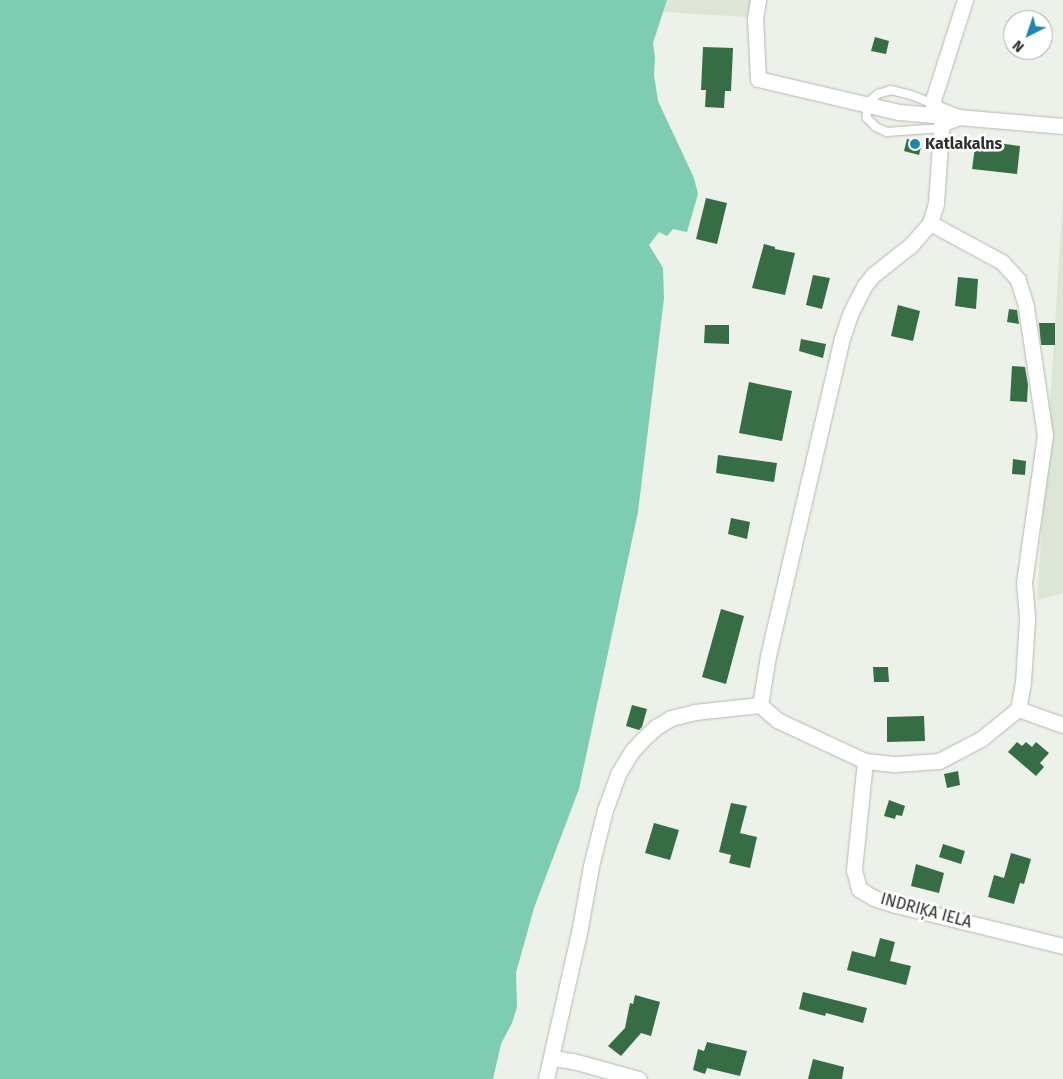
<!DOCTYPE html>
<meta charset="utf-8">
<style>
body{margin:0}
#map{position:relative;width:1063px;height:1079px;overflow:hidden;background:#ecf1e9;font-family:"Fira Sans",sans-serif}
div>[style]{position:absolute}
.built>*{inset:0;background:#dde5d7}
.water>*{inset:0;background:#7ecdb2}
.building>*{inset:0;background:#376d44}
.roads{filter:drop-shadow(0 0 1px #b5b9b2) drop-shadow(0 0 1px #b5b9b2)}
.service>*{height:8px;margin:-4px;padding:0 4px;transform-origin:4px;border-radius:4px;background:#fff}
.minor>*{height:15px;margin:-7.5px;padding:0 7.5px;transform-origin:7.5px;border-radius:7.5px;background:#fff}
.dots>*{width:14px;height:14px;translate:-50% -50%;box-sizing:border-box;border:2px solid #fff;border-radius:50%}
span{translate:-50% -50%;white-space:nowrap;text-align:center;line-height:1.15;-webkit-text-stroke:5px #fff;paint-order:stroke}
.poi-label{font-size:16px;color:#2d2f2c;font-weight:700}
.left{translate:0 -50%;text-align:left}
.street-label{font-size:16px;color:#2d2f2c}
.north{position:absolute;left:1003px;top:10px;width:50px;height:50px;box-sizing:border-box;background:#fff;border:1px solid #abacab;border-radius:50%;rotate:221deg;font-size:14px;font-weight:700;line-height:20px;text-align:center;color:#2d2f2c}
.north::after{content:'';display:block;margin:auto;width:18px;height:22px;background:#1d87af;clip-path:polygon(50% 0,100% 100%,50% 72%,0 100%)}
</style>
<div id="map">
<div class="built">
<div style="clip-path:polygon(667px 0,751px 0,747px 17px,663px 12px)"></div>
<div style="clip-path:polygon(1063px 196px,1063px 593px,1037px 600px,1055px 326px)"></div>
</div>
<div class="water">
<div style="clip-path:polygon(0 0,667px 0,653px 43px,655px 57px,654px 75px,658px 101px,694px 178px,698px 194px,687px 232px,673px 229px,667px 236px,659px 232px,649px 245px,663px 268px,664px 298px,638px 512px,579px 789px,534px 908px,516px 973px,517px 1007px,512px 1023px,501px 1044px,493px 1079px,0 1079px)"></div>
</div>
<div class="building">
<div style="clip-path:polygon(875px 37px,889px 41px,886px 54px,871px 51px)"></div>
<div style="clip-path:polygon(703px 47px,733px 48px,731px 91px,725px 91px,724px 108px,705px 107px,706px 90px,701px 90px)"></div>
<div style="clip-path:polygon(907px 139px,922px 143px,919px 155px,904px 151px)"></div>
<div style="clip-path:polygon(976px 140px,1020px 146px,1017px 174px,972px 169px)"></div>
<div style="clip-path:polygon(706px 198px,727px 203px,717px 244px,696px 239px)"></div>
<div style="clip-path:polygon(764px 244px,775px 247px,775px 249px,795px 253px,785px 295px,752px 288px)"></div>
<div style="clip-path:polygon(813px 275px,830px 278px,822px 309px,806px 305px)"></div>
<div style="clip-path:polygon(958px 277px,978px 279px,976px 309px,955px 306px)"></div>
<div style="clip-path:polygon(898px 305px,920px 311px,913px 341px,891px 336px)"></div>
<div style="clip-path:polygon(1009px 309px,1017px 310px,1019px 324px,1007px 322px)"></div>
<div style="clip-path:polygon(1039px 323px,1055px 323px,1055px 345px,1041px 345px)"></div>
<div style="clip-path:polygon(705px 325px,729px 325px,729px 344px,704px 343px)"></div>
<div style="clip-path:polygon(801px 339px,826px 344px,823px 358px,799px 351px)"></div>
<div style="clip-path:polygon(1012px 366px,1025px 367px,1028px 385px,1027px 402px,1010px 401px)"></div>
<div style="clip-path:polygon(749px 382px,792px 391px,782px 441px,739px 433px)"></div>
<div style="clip-path:polygon(718px 455px,777px 463px,774px 482px,716px 473px)"></div>
<div style="clip-path:polygon(1013px 459px,1026px 461px,1025px 475px,1012px 474px)"></div>
<div style="clip-path:polygon(731px 518px,750px 522px,747px 539px,728px 534px)"></div>
<div style="clip-path:polygon(721px 609px,744px 616px,726px 684px,702px 677px)"></div>
<div style="clip-path:polygon(873px 667px,888px 667px,889px 682px,874px 682px)"></div>
<div style="clip-path:polygon(632px 705px,647px 709px,642px 727px,639px 730px,626px 726px)"></div>
<div style="clip-path:polygon(924px 716px,925px 741px,887px 742px,887px 717px)"></div>
<div style="clip-path:polygon(1017px 742px,1022px 746px,1026px 742px,1032px 747px,1036px 742px,1049px 753px,1040px 763px,1044px 767px,1036px 776px,1008px 752px)"></div>
<div style="clip-path:polygon(958px 771px,960px 785px,947px 788px,944px 774px)"></div>
<div style="clip-path:polygon(889px 800px,905px 806px,902px 816px,896px 815px,895px 819px,884px 816px)"></div>
<div style="clip-path:polygon(731px 803px,747px 806px,740px 833px,757px 837px,750px 868px,729px 863px,731px 855px,719px 852px)"></div>
<div style="clip-path:polygon(654px 823px,679px 830px,670px 860px,645px 853px)"></div>
<div style="clip-path:polygon(943px 844px,965px 851px,961px 864px,939px 857px)"></div>
<div style="clip-path:polygon(1011px 853px,1031px 859px,1024px 884px,1020px 883px,1014px 904px,988px 897px,994px 875px,1004px 878px)"></div>
<div style="clip-path:polygon(916px 864px,944px 873px,939px 893px,911px 886px)"></div>
<div style="clip-path:polygon(880px 938px,895px 942px,890px 961px,911px 966px,906px 985px,847px 970px,852px 951px,875px 957px)"></div>
<div style="clip-path:polygon(803px 992px,867px 1008px,863px 1023px,826px 1013px,825px 1016px,799px 1009px)"></div>
<div style="clip-path:polygon(635px 995px,660px 1002px,651px 1036px,641px 1033px,621px 1056px,608px 1046px,625px 1028px,630px 1003px,633px 1004px)"></div>
<div style="clip-path:polygon(707px 1042px,747px 1051px,740px 1076px,707px 1068px,705px 1074px,693px 1070px,698px 1049px,704px 1051px)"></div>
<div style="clip-path:polygon(813px 1059px,844px 1067px,842px 1079px,808px 1079px)"></div>
</div>
<div class="roads">
<div class="service">
<div style="left:891px;top:90px;width:21px;rotate:14deg"></div>
<div style="left:911px;top:95px;width:62px;rotate:21.6deg"></div>
<div style="left:969px;top:118px;width:29px;rotate:160deg"></div>
<div style="left:942px;top:128px;width:55px;rotate:175.8deg"></div>
<div style="left:887px;top:132px;width:12px;rotate:-156deg"></div>
<div style="left:876px;top:127px;width:13px;rotate:-135deg"></div>
<div style="left:867px;top:118px;width:14px;rotate:-94deg"></div>
<div style="left:866px;top:104px;width:16px;rotate:-40deg"></div>
<div style="left:878px;top:94px;width:14px;rotate:-17deg"></div>
</div>
<div class="minor">
<div style="left:758px;top:0;width:19px;rotate:99deg"></div>
<div style="left:755px;top:19px;width:60px;rotate:87.1deg"></div>
<div style="left:758px;top:79px;width:145px;rotate:13.2deg"></div>
<div style="left:899px;top:112px;width:165px;rotate:4.9deg"></div>
<div style="left:932px;top:115px;width:18px;rotate:-84deg"></div>
<div style="left:934px;top:97px;width:102px;rotate:-72.3deg"></div>
<div style="left:930px;top:223px;width:82px;rotate:28.4deg"></div>
<div style="left:1002px;top:262px;width:24px;rotate:48deg"></div>
<div style="left:1018px;top:280px;width:28px;rotate:73deg"></div>
<div style="left:1026px;top:307px;width:129px;rotate:81.6deg"></div>
<div style="left:1045px;top:435px;width:148px;rotate:98.1deg"></div>
<div style="left:1024px;top:582px;width:37px;rotate:85deg"></div>
<div style="left:1027px;top:619px;width:63px;rotate:93.6deg"></div>
<div style="left:1023px;top:682px;width:27px;rotate:100deg"></div>
<div style="left:760px;top:705px;width:50px;rotate:-80.7deg"></div>
<div style="left:768px;top:656px;width:326px;rotate:-76.9deg"></div>
<div style="left:842px;top:338px;width:28px;rotate:-71deg"></div>
<div style="left:851px;top:312px;width:30px;rotate:-63deg"></div>
<div style="left:865px;top:285px;width:13px;rotate:-51deg"></div>
<div style="left:873px;top:275px;width:48px;rotate:-38.3deg"></div>
<div style="left:911px;top:245px;width:29px;rotate:-49deg"></div>
<div style="left:930px;top:223px;width:21px;rotate:-73deg"></div>
<div style="left:936px;top:203px;width:88px;rotate:-86.1deg"></div>
<div style="left:760px;top:705px;width:23px;rotate:41deg"></div>
<div style="left:777px;top:720px;width:97px;rotate:25deg"></div>
<div style="left:865px;top:761px;width:31px;rotate:6deg"></div>
<div style="left:896px;top:764px;width:43px;rotate:-4deg"></div>
<div style="left:939px;top:761px;width:47px;rotate:-27.6deg"></div>
<div style="left:981px;top:739px;width:48px;rotate:-39deg"></div>
<div style="left:1018px;top:709px;width:48px;rotate:19.6deg"></div>
<div style="left:865px;top:761px;width:110px;rotate:95.8deg"></div>
<div style="left:854px;top:870px;width:20px;rotate:75deg"></div>
<div style="left:859px;top:889px;width:17px;rotate:31deg"></div>
<div style="left:874px;top:898px;width:23px;rotate:18deg"></div>
<div style="left:896px;top:905px;width:172px;rotate:13.8deg"></div>
<div style="left:553px;top:1058px;width:20px;rotate:9deg"></div>
<div style="left:573px;top:1061px;width:68px;rotate:15.3deg"></div>
<div style="left:546px;top:1079px;width:150px;rotate:-77.3deg"></div>
<div style="left:579px;top:933px;width:68px;rotate:-79.8deg"></div>
<div style="left:591px;top:866px;width:58px;rotate:-76deg"></div>
<div style="left:605px;top:810px;width:38px;rotate:-70deg"></div>
<div style="left:618px;top:774px;width:27px;rotate:-59deg"></div>
<div style="left:632px;top:751px;width:16px;rotate:-47deg"></div>
<div style="left:643px;top:739px;width:18px;rotate:-43deg"></div>
<div style="left:656px;top:727px;width:17px;rotate:-31deg"></div>
<div style="left:671px;top:718px;width:25px;rotate:-14deg"></div>
<div style="left:695px;top:712px;width:65px;rotate:-6.1deg"></div>
</div>
</div>
<div class="dots">
<div style="left:915px;top:144px;background:#1d87af"></div>
</div>
<div class="poi-label">
<span class="left" style="left:925px;top:144px">Katlakalns</span>
</div>
<div class="street-label">
<span style="left:926px;top:911px;rotate:15deg">INDRIĶA IELA</span>
</div>
<div class="north">N</div>
</div>
